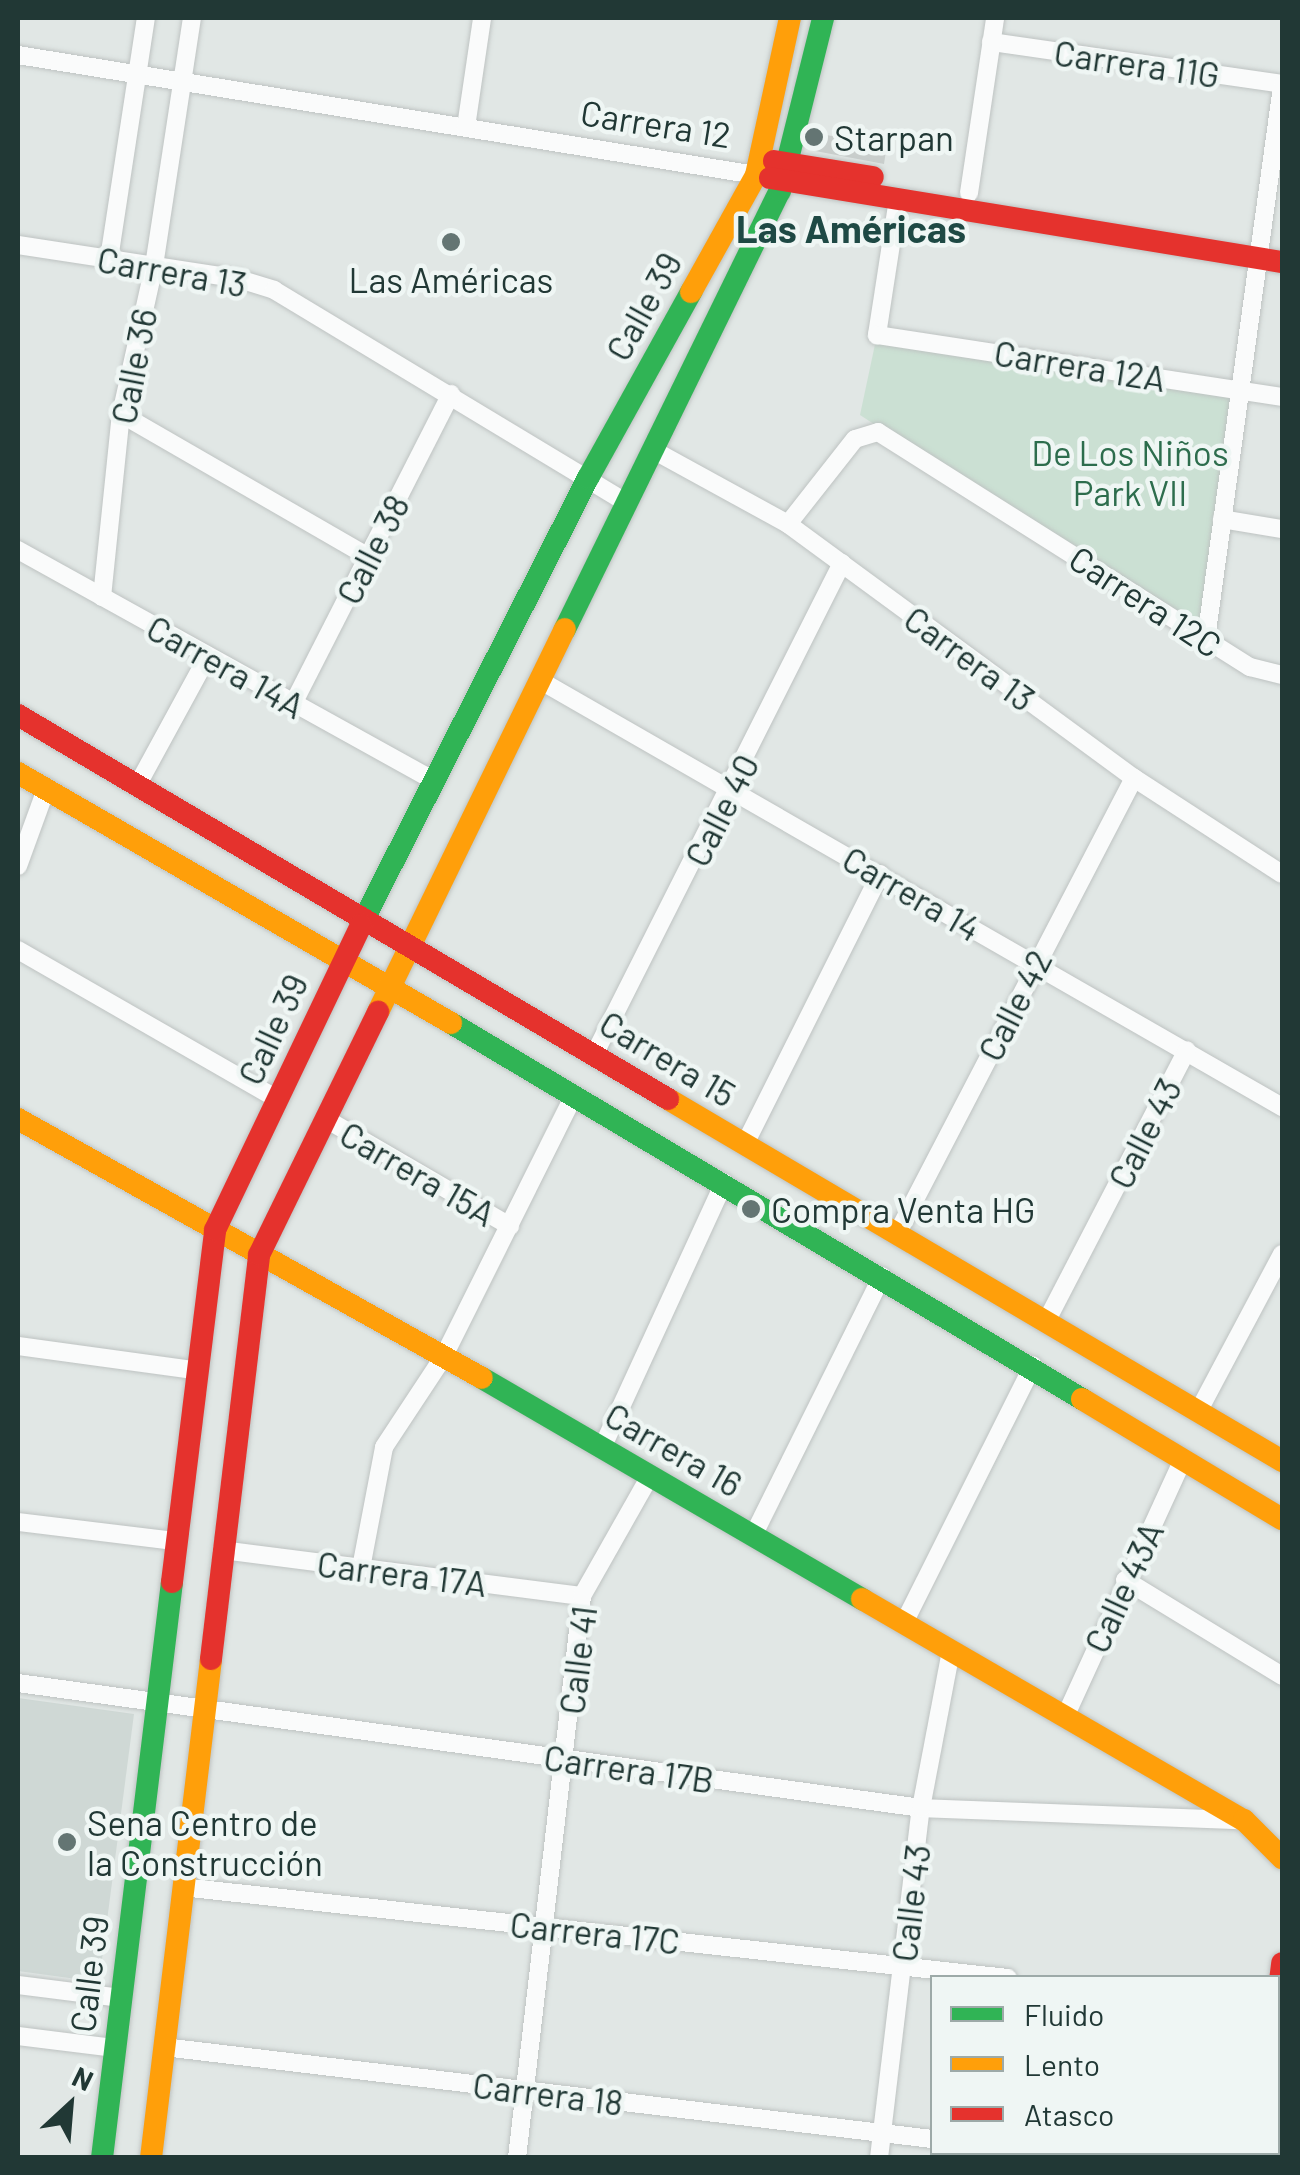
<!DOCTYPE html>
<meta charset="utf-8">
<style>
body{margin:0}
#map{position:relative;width:1300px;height:2175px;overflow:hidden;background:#e1e7e5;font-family:Barlow,sans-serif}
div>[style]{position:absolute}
.built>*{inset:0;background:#cfd8d5}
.green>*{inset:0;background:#cbe0d3}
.building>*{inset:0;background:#c9cecc}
.roads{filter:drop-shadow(0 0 2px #bec3c2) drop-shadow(0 0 2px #bec3c2)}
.street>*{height:18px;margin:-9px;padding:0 9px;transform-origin:9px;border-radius:9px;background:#fafbfb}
.fast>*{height:22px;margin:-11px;padding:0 11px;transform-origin:11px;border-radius:11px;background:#30b455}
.slow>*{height:22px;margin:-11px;padding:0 11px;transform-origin:11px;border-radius:11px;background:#ff9f0a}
.jam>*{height:22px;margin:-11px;padding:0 11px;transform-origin:11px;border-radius:11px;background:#e5322d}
.dots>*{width:28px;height:28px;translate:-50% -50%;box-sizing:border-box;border:5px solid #eff6f4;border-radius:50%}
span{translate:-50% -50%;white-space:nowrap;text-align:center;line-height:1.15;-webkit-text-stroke:9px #eff6f4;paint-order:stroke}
.street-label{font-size:35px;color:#213835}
.poi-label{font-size:35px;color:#213835}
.left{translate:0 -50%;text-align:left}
.park-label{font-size:35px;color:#2d6d4d}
.neighbourhood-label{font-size:38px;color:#1e4944;font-weight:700}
.frame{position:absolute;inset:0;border:20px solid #213835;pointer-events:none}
.legend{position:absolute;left:930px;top:1975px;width:350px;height:180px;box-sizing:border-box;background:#eff6f4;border:2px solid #9daaa8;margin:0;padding:12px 18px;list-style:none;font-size:30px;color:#213835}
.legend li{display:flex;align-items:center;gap:20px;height:50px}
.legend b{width:50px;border:2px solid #9daaa8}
.north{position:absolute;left:20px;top:2055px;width:100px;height:100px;-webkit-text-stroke:8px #eff6f4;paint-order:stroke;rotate:26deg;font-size:28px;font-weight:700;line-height:40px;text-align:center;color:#213835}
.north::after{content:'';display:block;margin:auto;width:35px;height:45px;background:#213835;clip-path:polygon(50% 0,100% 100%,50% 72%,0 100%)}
</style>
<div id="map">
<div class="built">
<div style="clip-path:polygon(18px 1698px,134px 1714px,99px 1982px,18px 1971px)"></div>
</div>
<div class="green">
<div style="clip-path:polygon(877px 335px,1240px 390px,1206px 639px,860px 415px)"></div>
</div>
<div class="building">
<div style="clip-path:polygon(812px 133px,887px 144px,884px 164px,810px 150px)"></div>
</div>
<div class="roads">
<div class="street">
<div style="left:991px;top:42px;width:294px;rotate:8.2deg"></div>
<div style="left:18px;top:55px;width:748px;rotate:9.24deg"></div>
<div style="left:466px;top:127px;width:110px;rotate:-81.6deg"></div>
<div style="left:969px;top:193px;width:177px;rotate:-81.5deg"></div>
<div style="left:898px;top:199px;width:138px;rotate:98.8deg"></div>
<div style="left:877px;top:335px;width:410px;rotate:8.7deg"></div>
<div style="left:18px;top:245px;width:224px;rotate:8.7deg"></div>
<div style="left:239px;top:279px;width:37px;rotate:17deg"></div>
<div style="left:274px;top:290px;width:412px;rotate:31.1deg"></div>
<div style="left:109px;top:259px;width:244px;rotate:-81.3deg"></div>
<div style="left:121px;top:414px;width:286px;rotate:30deg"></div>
<div style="left:653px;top:450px;width:154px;rotate:28.7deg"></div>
<div style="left:788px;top:524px;width:429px;rotate:36.3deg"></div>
<div style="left:1134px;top:778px;width:176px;rotate:33deg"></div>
<div style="left:1222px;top:519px;width:61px;rotate:9.5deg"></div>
<div style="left:788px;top:524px;width:108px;rotate:-51.8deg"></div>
<div style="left:855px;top:439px;width:24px;rotate:-17deg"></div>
<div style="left:878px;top:432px;width:440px;rotate:32.3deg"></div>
<div style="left:1250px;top:667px;width:33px;rotate:14deg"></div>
<div style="left:18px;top:550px;width:476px;rotate:29deg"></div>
<div style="left:102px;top:597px;width:184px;rotate:-84.1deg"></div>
<div style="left:121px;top:414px;width:152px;rotate:-77.4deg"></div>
<div style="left:154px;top:266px;width:251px;rotate:-81.3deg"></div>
<div style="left:1206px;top:639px;width:558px;rotate:-82.17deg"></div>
<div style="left:541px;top:681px;width:855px;rotate:29.89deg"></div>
<div style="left:293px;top:704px;width:348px;rotate:-63deg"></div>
<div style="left:137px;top:786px;width:148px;rotate:-61.4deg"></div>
<div style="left:18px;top:866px;width:82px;rotate:-70deg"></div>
<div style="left:18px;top:950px;width:299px;rotate:29.9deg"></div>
<div style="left:594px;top:1055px;width:551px;rotate:-63.25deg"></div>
<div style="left:326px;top:1119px;width:213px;rotate:30.2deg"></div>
<div style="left:745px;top:1144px;width:302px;rotate:-63.4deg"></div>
<div style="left:897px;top:1234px;width:514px;rotate:-62.54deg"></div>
<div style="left:1046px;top:1322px;width:306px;rotate:-62.6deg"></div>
<div style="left:18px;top:1346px;width:178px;rotate:7.8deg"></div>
<div style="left:1198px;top:1412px;width:179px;rotate:-62deg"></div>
<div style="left:602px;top:1448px;width:292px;rotate:-65.3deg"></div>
<div style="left:18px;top:1522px;width:157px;rotate:6.9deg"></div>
<div style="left:753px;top:1536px;width:290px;rotate:-63.6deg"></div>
<div style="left:222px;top:1550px;width:363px;rotate:7.3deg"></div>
<div style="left:361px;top:1568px;width:123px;rotate:-79.2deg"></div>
<div style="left:384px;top:1447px;width:109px;rotate:-56.6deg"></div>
<div style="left:444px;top:1356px;width:292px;rotate:-63.5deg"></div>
<div style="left:1125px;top:1580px;width:184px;rotate:31.4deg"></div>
<div style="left:904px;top:1623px;width:288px;rotate:-63.4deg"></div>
<div style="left:18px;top:1683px;width:912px;rotate:7.88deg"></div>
<div style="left:921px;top:1808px;width:317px;rotate:2.2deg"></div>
<div style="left:1065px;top:1717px;width:284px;rotate:-65.4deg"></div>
<div style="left:182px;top:1887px;width:831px;rotate:6.29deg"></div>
<div style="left:18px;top:1985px;width:104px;rotate:7.2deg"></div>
<div style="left:18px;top:2036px;width:98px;rotate:7.1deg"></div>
<div style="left:164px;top:2047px;width:773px;rotate:6.83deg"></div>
<div style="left:1044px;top:2152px;width:42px;rotate:8.1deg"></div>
<div style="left:517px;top:2158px;width:566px;rotate:-83.4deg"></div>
<div style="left:582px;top:1596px;width:138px;rotate:-60.5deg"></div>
<div style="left:879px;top:2158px;width:353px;rotate:-83.2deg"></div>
<div style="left:921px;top:1808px;width:160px;rotate:-79.2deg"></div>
</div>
<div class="fast">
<div style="left:565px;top:629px;width:488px;rotate:-63.9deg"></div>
<div style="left:780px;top:191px;width:178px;rotate:-76deg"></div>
<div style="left:361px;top:925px;width:501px;rotate:-63.08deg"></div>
<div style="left:588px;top:478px;width:213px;rotate:-61deg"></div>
<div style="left:451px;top:1023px;width:735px;rotate:30.79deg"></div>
<div style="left:482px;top:1378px;width:440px;rotate:30.2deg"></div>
<div style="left:102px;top:2158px;width:580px;rotate:-83.07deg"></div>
<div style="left:1258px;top:2158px;width:6px;rotate:-81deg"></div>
</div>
<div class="slow">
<div style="left:691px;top:292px;width:134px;rotate:-60.9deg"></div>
<div style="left:756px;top:175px;width:161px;rotate:-77.8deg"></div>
<div style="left:18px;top:773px;width:500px;rotate:30deg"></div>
<div style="left:378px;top:1012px;width:426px;rotate:-64deg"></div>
<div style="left:668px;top:1099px;width:713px;rotate:30.52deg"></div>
<div style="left:18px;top:1119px;width:531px;rotate:29.17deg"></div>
<div style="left:1082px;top:1399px;width:233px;rotate:31deg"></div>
<div style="left:862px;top:1599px;width:441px;rotate:30.1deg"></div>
<div style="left:1244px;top:1820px;width:54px;rotate:45deg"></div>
<div style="left:151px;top:2158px;width:503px;rotate:-83.14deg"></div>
</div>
<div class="jam">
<div style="left:774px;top:161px;width:100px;rotate:9.2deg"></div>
<div style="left:770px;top:178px;width:519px;rotate:9.32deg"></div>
<div style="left:18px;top:715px;width:755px;rotate:30.57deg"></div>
<div style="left:172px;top:1582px;width:355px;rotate:-83deg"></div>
<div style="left:215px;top:1230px;width:338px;rotate:-64.4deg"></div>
<div style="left:211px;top:1659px;width:407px;rotate:-83.2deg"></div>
<div style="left:259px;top:1255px;width:271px;rotate:-63.9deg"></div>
<div style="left:1278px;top:1997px;width:34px;rotate:-83deg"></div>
</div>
</div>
<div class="dots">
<div style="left:814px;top:137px;background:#647573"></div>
<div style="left:451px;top:242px;background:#647573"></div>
<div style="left:751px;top:1209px;background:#647573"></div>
<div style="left:67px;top:1842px;background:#647573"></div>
</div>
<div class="street-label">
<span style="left:1137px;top:63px;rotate:8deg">Carrera 11G</span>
<span style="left:656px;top:123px;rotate:9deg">Carrera 12</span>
<span style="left:172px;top:271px;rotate:10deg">Carrera 13</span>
<span style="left:643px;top:306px;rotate:-61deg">Calle 39</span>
<span style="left:1080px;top:365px;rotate:9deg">Carrera 12A</span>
<span style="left:133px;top:366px;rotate:-79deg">Calle 36</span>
<span style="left:372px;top:549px;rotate:-63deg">Calle 38</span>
<span style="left:1146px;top:601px;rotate:33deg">Carrera 12C</span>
<span style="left:970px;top:658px;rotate:36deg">Carrera 13</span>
<span style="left:226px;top:666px;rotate:29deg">Carrera 14A</span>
<span style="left:721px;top:810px;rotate:-63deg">Calle 40</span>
<span style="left:912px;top:893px;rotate:30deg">Carrera 14</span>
<span style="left:1014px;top:1005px;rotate:-63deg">Calle 42</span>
<span style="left:272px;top:1029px;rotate:-65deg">Calle 39</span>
<span style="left:668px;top:1058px;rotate:31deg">Carrera 15</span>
<span style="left:1144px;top:1133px;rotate:-63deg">Calle 43</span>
<span style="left:418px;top:1173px;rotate:30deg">Carrera 15A</span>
<span style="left:674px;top:1449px;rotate:30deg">Carrera 16</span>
<span style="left:402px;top:1573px;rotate:7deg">Carrera 17A</span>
<span style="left:1123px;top:1587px;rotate:-65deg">Calle 43A</span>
<span style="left:577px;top:1660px;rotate:-83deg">Calle 41</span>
<span style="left:629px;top:1768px;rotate:8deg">Carrera 17B</span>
<span style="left:910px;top:1903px;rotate:-83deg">Calle 43</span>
<span style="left:595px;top:1932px;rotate:6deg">Carrera 17C</span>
<span style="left:88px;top:1974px;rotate:-83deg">Calle 39</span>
<span style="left:548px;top:2093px;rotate:7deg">Carrera 18</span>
</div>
<div class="poi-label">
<span class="left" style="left:834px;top:137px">Starpan</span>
<span style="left:451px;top:279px">Las Américas</span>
<span class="left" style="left:771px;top:1209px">Compra Venta HG</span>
<span class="left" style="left:87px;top:1842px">Sena Centro de<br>la Construcción</span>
</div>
<div class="park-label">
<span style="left:1130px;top:472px">De Los Niños<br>Park VII</span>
</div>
<div class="neighbourhood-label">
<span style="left:851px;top:229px">Las Américas</span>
</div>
<div class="frame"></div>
<ul class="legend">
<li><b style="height:12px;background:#30b455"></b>Fluido</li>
<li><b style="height:12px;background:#ff9f0a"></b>Lento</li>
<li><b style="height:12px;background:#e5322d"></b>Atasco</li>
</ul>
<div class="north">N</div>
</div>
